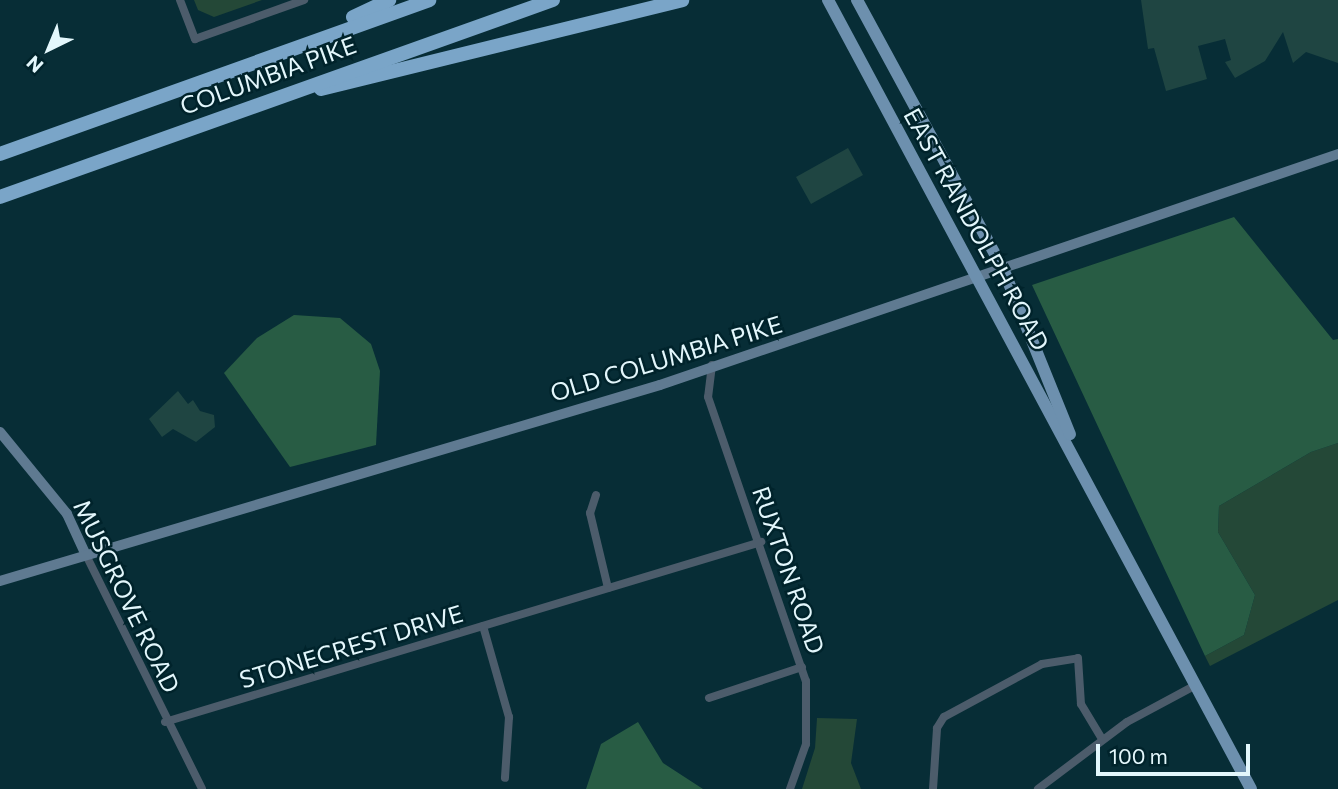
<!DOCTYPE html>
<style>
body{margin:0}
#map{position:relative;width:1338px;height:789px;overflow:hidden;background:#072d36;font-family:Commissioner,sans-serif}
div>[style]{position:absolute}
.green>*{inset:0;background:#244837}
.forest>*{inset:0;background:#285c44}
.building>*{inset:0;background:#1f4542}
.street>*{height:8px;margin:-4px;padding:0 4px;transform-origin:4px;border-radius:4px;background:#4c5c6b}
.secondary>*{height:10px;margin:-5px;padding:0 5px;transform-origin:5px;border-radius:5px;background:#5f7a91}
.primary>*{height:12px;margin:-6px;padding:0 6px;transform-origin:6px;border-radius:6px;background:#6d90ae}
.highway>*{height:14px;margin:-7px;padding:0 7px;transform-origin:7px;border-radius:7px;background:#7aa5c8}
span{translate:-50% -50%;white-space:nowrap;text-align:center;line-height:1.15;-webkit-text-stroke:5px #00232b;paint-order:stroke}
.street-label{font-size:24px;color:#e3f7fc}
.north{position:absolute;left:14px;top:14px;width:70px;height:70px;-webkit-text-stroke:5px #00232b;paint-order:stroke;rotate:223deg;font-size:19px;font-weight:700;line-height:28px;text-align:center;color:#e3f7fc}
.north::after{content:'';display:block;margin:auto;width:24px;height:32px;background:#e3f7fc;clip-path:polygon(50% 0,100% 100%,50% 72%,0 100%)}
.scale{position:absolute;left:1096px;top:744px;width:154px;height:32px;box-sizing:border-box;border:4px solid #e3f7fc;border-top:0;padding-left:9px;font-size:21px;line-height:24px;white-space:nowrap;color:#e3f7fc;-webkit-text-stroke:5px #00232b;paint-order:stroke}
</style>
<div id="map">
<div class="green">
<div style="clip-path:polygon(194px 0,262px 0,214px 17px,198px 10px)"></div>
<div style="clip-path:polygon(1338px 443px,1338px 600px,1210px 666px,1205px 656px,1244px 635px,1255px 595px,1218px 532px,1219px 506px,1311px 452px)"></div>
<div style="clip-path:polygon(817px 718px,857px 719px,851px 763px,861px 789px,802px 789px,815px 748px)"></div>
</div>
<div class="forest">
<div style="clip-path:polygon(1234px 217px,1333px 340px,1338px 339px,1338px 443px,1311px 452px,1219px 506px,1218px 532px,1255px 595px,1244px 635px,1205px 656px,1032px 285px)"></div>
<div style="clip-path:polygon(294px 315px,340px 318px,371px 344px,380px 371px,376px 445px,290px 467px,224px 373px,257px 338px)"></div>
<div style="clip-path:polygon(638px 722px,663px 763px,703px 789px,586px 789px,601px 744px)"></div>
</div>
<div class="building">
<div style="clip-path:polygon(1141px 0,1338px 0,1338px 63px,1306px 52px,1293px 63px,1283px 32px,1265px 61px,1235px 78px,1225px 62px,1231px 60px,1225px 39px,1198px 46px,1207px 79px,1166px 91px,1154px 48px,1148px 49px)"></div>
<div style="clip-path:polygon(848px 148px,863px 175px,811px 204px,796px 177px)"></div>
<div style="clip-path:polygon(178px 391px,188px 404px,193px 400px,200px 411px,214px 415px,215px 427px,196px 442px,173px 429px,162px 437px,149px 419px)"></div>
</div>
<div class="street">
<div style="left:180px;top:0;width:42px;rotate:69deg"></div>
<div style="left:195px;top:39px;width:116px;rotate:-19.7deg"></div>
<div style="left:712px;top:365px;width:32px;rotate:97deg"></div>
<div style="left:708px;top:397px;width:300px;rotate:71deg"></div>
<div style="left:806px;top:681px;width:63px;rotate:90deg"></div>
<div style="left:806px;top:744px;width:48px;rotate:109.6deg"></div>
<div style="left:596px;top:495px;width:19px;rotate:108deg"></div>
<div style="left:590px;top:513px;width:77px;rotate:76.5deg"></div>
<div style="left:85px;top:553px;width:263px;rotate:63.6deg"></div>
<div style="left:483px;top:626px;width:95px;rotate:74.1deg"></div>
<div style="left:509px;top:717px;width:61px;rotate:93.8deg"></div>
<div style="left:709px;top:698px;width:98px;rotate:-18.4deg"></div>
<div style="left:165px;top:722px;width:623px;rotate:-16.81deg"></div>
<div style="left:933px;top:789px;width:61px;rotate:-86.2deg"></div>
<div style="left:937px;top:728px;width:13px;rotate:-58deg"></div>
<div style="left:944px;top:717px;width:111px;rotate:-28.4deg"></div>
<div style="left:1042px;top:664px;width:36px;rotate:-9deg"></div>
<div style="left:1078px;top:658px;width:46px;rotate:86.3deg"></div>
<div style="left:1081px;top:704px;width:41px;rotate:59deg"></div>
<div style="left:1038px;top:789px;width:111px;rotate:-37deg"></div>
<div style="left:1127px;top:722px;width:78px;rotate:-28.2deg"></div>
</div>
<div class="secondary">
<div style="left:0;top:432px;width:106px;rotate:50.7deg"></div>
<div style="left:67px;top:514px;width:43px;rotate:65.2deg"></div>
<div style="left:0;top:581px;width:688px;rotate:-16.54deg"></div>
<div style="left:660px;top:385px;width:716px;rotate:-18.81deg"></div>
</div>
<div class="primary">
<div style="left:828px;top:0;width:895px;rotate:61.8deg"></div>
<div style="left:857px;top:0;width:308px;rotate:61.5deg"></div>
<div style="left:1004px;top:271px;width:176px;rotate:68deg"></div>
</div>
<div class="highway">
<div style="left:353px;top:17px;width:40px;rotate:-25deg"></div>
<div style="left:321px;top:89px;width:372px;rotate:-13.8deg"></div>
<div style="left:0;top:154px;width:456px;rotate:-19.7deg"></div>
<div style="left:0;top:197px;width:587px;rotate:-19.61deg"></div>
</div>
<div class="street-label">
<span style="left:268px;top:75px;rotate:-20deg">COLUMBIA PIKE</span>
<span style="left:977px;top:229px;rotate:61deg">EAST RANDOLPH ROAD</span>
<span style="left:666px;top:358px;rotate:-17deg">OLD COLUMBIA PIKE</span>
<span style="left:789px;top:570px;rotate:71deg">RUXTON ROAD</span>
<span style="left:127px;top:596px;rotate:64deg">MUSGROVE ROAD</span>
<span style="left:351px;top:646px;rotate:-17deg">STONECREST DRIVE</span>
</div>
<div class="north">N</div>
<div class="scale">100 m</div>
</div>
